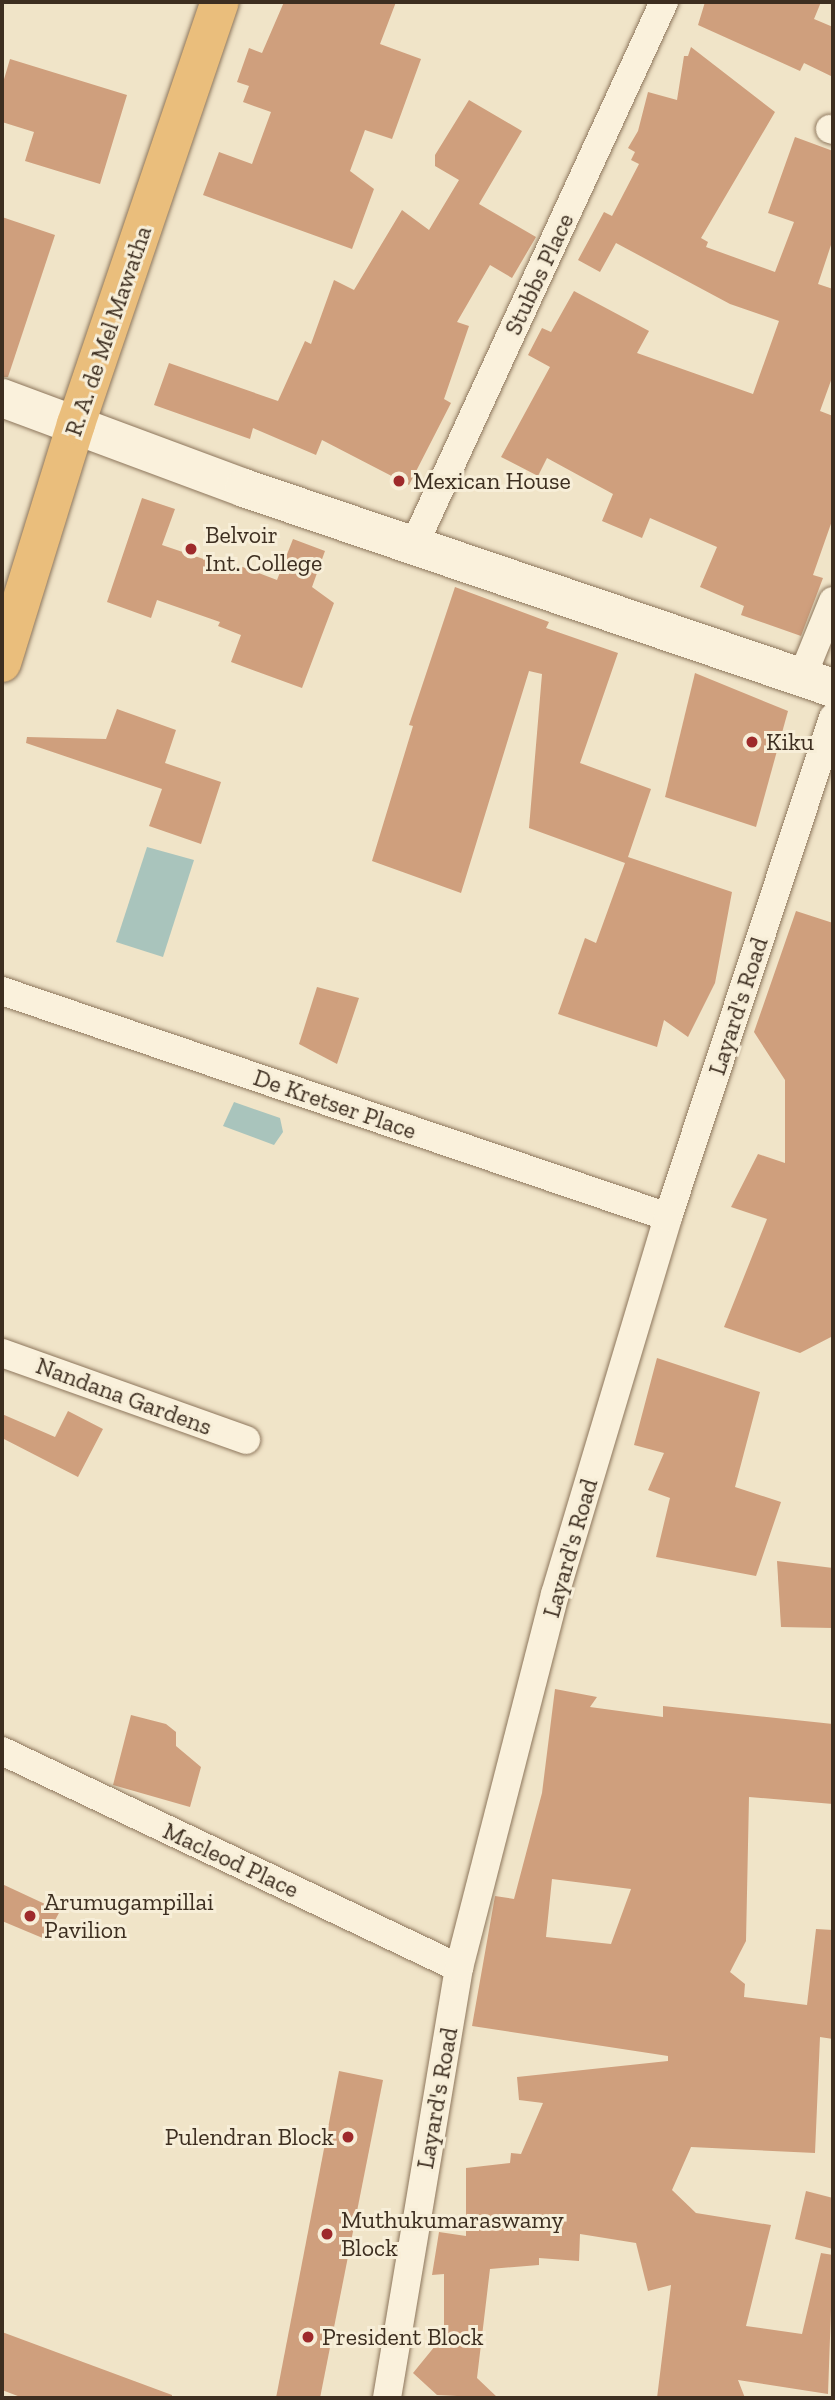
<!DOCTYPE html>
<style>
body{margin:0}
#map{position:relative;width:835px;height:2400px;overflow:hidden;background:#f0e4c8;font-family:"Zilla Slab",serif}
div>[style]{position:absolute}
.water>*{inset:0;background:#a9c4bc}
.building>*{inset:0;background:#cf9f7d}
.roads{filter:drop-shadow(0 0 2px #8d765c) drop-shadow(0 0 2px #8d765c)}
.minor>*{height:28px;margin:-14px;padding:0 14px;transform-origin:14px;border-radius:14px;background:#faf1dc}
.secondary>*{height:38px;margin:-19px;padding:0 19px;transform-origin:19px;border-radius:19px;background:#faf1dc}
.trunk>*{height:38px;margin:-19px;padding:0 19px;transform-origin:19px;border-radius:19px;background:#eabe7c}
.dots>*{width:19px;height:19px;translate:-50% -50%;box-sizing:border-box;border:4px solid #f7eed8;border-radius:50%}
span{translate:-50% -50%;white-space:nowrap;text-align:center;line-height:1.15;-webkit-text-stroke:6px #f7eed8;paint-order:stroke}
.street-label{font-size:24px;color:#3d2e20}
.poi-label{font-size:24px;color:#3d2e20}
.left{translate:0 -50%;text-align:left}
.right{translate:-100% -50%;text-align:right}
.frame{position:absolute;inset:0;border:4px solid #3d2e20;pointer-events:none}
</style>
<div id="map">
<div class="water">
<div style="clip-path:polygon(147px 847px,194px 860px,163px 957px,116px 942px)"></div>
<div style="clip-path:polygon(234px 1102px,280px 1118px,283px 1132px,274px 1145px,223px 1126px)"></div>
</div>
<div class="building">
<div style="clip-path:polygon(284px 2px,396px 2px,380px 44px,421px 59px,392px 139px,365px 130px,350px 171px,374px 189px,352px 249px,203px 195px,219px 152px,252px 164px,271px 112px,243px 102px,249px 86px,237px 82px,249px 48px,262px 53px)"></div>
<div style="clip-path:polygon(705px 2px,821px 2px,814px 19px,833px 27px,833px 77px,804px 63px,800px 71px,698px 25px)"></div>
<div style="clip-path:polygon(691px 47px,775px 112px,701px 238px,708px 242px,706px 247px,775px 272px,794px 222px,768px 213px,795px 137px,833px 151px,833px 239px,818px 284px,833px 289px,833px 375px,820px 411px,833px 416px,833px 518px,813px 575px,823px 578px,801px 636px,741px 615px,744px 606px,700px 587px,717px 547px,650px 518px,642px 538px,602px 521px,613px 494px,547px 458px,538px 476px,501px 457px,550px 367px,528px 355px,542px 328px,551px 332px,574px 291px,649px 331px,637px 353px,753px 394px,779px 321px,730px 304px,616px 243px,600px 272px,578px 260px,604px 212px,612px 216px,639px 164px,631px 160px,635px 152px,628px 148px,638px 131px,648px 92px,677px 100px,684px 56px,688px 56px)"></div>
<div style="clip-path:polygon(10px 59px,127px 95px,100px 184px,25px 161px,34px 132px,2px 122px,2px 86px)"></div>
<div style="clip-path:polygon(469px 100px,522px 131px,479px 204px,536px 237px,512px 278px,490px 265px,457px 322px,469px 326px,444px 399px,451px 403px,409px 485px,322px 440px,316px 455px,253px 428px,250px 439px,154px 405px,169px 363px,278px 401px,305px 341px,311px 344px,334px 280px,354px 290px,402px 210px,429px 230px,459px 180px,435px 166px,435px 155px)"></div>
<div style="clip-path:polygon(2px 217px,55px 235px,8px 377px,2px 377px)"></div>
<div style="clip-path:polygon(142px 498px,175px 509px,162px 545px,239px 571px,240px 566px,277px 580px,293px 539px,325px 551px,312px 587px,334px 603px,302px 688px,231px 662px,241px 635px,218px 626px,220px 622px,157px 600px,151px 618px,107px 602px)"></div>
<div style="clip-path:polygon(455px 587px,549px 622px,546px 628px,618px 653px,580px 763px,651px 789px,628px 857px,732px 892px,715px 983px,688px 1037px,664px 1020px,657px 1047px,558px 1014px,585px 938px,596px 943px,625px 863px,529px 828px,542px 674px,529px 671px,461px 893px,372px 861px,413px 726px,409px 725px)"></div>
<div style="clip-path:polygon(695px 673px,788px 711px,756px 827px,665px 797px)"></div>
<div style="clip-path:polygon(117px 709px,176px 730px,165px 763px,221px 782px,201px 844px,149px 826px,162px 789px,26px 743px,27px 737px,106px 739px)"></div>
<div style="clip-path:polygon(796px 911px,833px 923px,831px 1337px,800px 1353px,724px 1327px,767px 1219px,731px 1207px,758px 1154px,785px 1163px,785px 1080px,754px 1032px)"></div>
<div style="clip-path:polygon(317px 987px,359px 998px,337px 1064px,299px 1044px)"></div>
<div style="clip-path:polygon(657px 1358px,760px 1392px,735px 1487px,781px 1502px,756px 1576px,656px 1557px,670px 1498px,648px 1490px,664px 1453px,634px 1445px)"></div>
<div style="clip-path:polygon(68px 1411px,103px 1429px,78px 1477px,2px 1438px,2px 1414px,55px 1437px)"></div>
<div style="clip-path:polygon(777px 1561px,833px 1568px,833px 1628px,781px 1627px)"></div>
<div style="clip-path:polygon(evenodd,555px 1689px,597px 1697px,590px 1707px,663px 1717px,663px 1706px,833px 1724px,833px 1804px,749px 1797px,746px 1941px,730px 1972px,745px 1984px,744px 1997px,807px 2005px,816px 1929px,833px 1930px,833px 2039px,820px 2037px,815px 2153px,691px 2147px,672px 2190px,696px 2213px,771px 2225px,746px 2326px,802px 2334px,821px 2253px,833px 2255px,828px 2394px,738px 2380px,745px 2398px,657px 2398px,671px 2285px,648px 2291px,636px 2243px,580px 2234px,579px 2261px,539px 2258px,539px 2265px,490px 2269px,477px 2378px,498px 2398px,437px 2395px,413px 2373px,444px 2335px,444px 2274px,432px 2275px,439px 2232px,466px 2236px,466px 2168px,510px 2163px,511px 2153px,521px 2154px,543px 2103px,519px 2100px,517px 2077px,668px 2061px,668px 2056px,472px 2026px,495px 1896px,514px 1899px,542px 1793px,555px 1689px,552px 1879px,631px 1889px,611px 1944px,546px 1937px,552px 1879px)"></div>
<div style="clip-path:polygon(131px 1715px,166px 1724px,176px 1732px,176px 1746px,201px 1767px,190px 1807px,113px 1785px)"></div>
<div style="clip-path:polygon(2px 1884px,60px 1911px,45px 1939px,2px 1921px)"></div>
<div style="clip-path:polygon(339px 2071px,383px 2080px,320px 2398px,276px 2398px)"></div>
<div style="clip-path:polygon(806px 2191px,833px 2198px,833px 2249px,795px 2239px)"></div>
<div style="clip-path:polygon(2px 2332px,172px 2395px,172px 2398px,23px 2398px,2px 2390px)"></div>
</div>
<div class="roads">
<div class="minor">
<div style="left:830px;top:129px;width:3px;rotate:18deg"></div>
<div style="left:414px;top:545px;width:598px;rotate:-65.28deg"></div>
<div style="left:802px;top:677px;width:82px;rotate:-67.8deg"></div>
<div style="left:2px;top:991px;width:703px;rotate:18.74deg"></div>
<div style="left:2px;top:1353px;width:259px;rotate:19.6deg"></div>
<div style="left:2px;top:1751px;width:506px;rotate:25.4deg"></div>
<div style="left:387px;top:2398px;width:436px;rotate:-80.5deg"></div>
<div style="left:459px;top:1968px;width:386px;rotate:-75.6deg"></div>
<div style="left:555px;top:1594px;width:394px;rotate:-73.3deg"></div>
<div style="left:668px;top:1217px;width:526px;rotate:-71.7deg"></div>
</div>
<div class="secondary">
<div style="left:2px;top:398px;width:258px;rotate:20.4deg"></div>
<div style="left:244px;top:488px;width:622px;rotate:18.76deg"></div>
</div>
<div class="trunk">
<div style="left:2px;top:663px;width:250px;rotate:-72.8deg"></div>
<div style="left:76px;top:424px;width:446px;rotate:-71.2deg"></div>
</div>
</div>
<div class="dots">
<div style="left:399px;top:481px;background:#9e2a2b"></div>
<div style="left:191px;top:549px;background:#9e2a2b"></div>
<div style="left:752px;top:742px;background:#9e2a2b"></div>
<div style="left:30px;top:1916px;background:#9e2a2b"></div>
<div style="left:348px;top:2137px;background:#9e2a2b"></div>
<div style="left:327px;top:2234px;background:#9e2a2b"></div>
<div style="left:308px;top:2337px;background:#9e2a2b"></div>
</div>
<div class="street-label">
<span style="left:539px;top:274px;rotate:-65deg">Stubbs Place</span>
<span style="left:108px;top:331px;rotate:-71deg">R. A. de Mel Mawatha</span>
<span style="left:738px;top:1006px;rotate:-72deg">Layard's Road</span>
<span style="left:335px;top:1104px;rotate:19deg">De Kretser Place</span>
<span style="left:124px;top:1396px;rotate:20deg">Nandana Gardens</span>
<span style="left:570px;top:1548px;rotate:-74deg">Layard's Road</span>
<span style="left:231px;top:1860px;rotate:25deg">Macleod Place</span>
<span style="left:437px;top:2098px;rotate:-80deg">Layard's Road</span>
</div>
<div class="poi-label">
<span class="left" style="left:413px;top:481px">Mexican House</span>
<span class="left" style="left:205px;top:549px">Belvoir<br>Int. College</span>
<span class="left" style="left:766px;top:742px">Kiku</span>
<span class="left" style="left:44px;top:1916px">Arumugampillai<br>Pavilion</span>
<span class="right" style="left:334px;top:2137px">Pulendran Block</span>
<span class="left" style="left:341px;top:2234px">Muthukumaraswamy<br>Block</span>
<span class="left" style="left:322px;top:2337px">President Block</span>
</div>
<div class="frame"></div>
</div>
